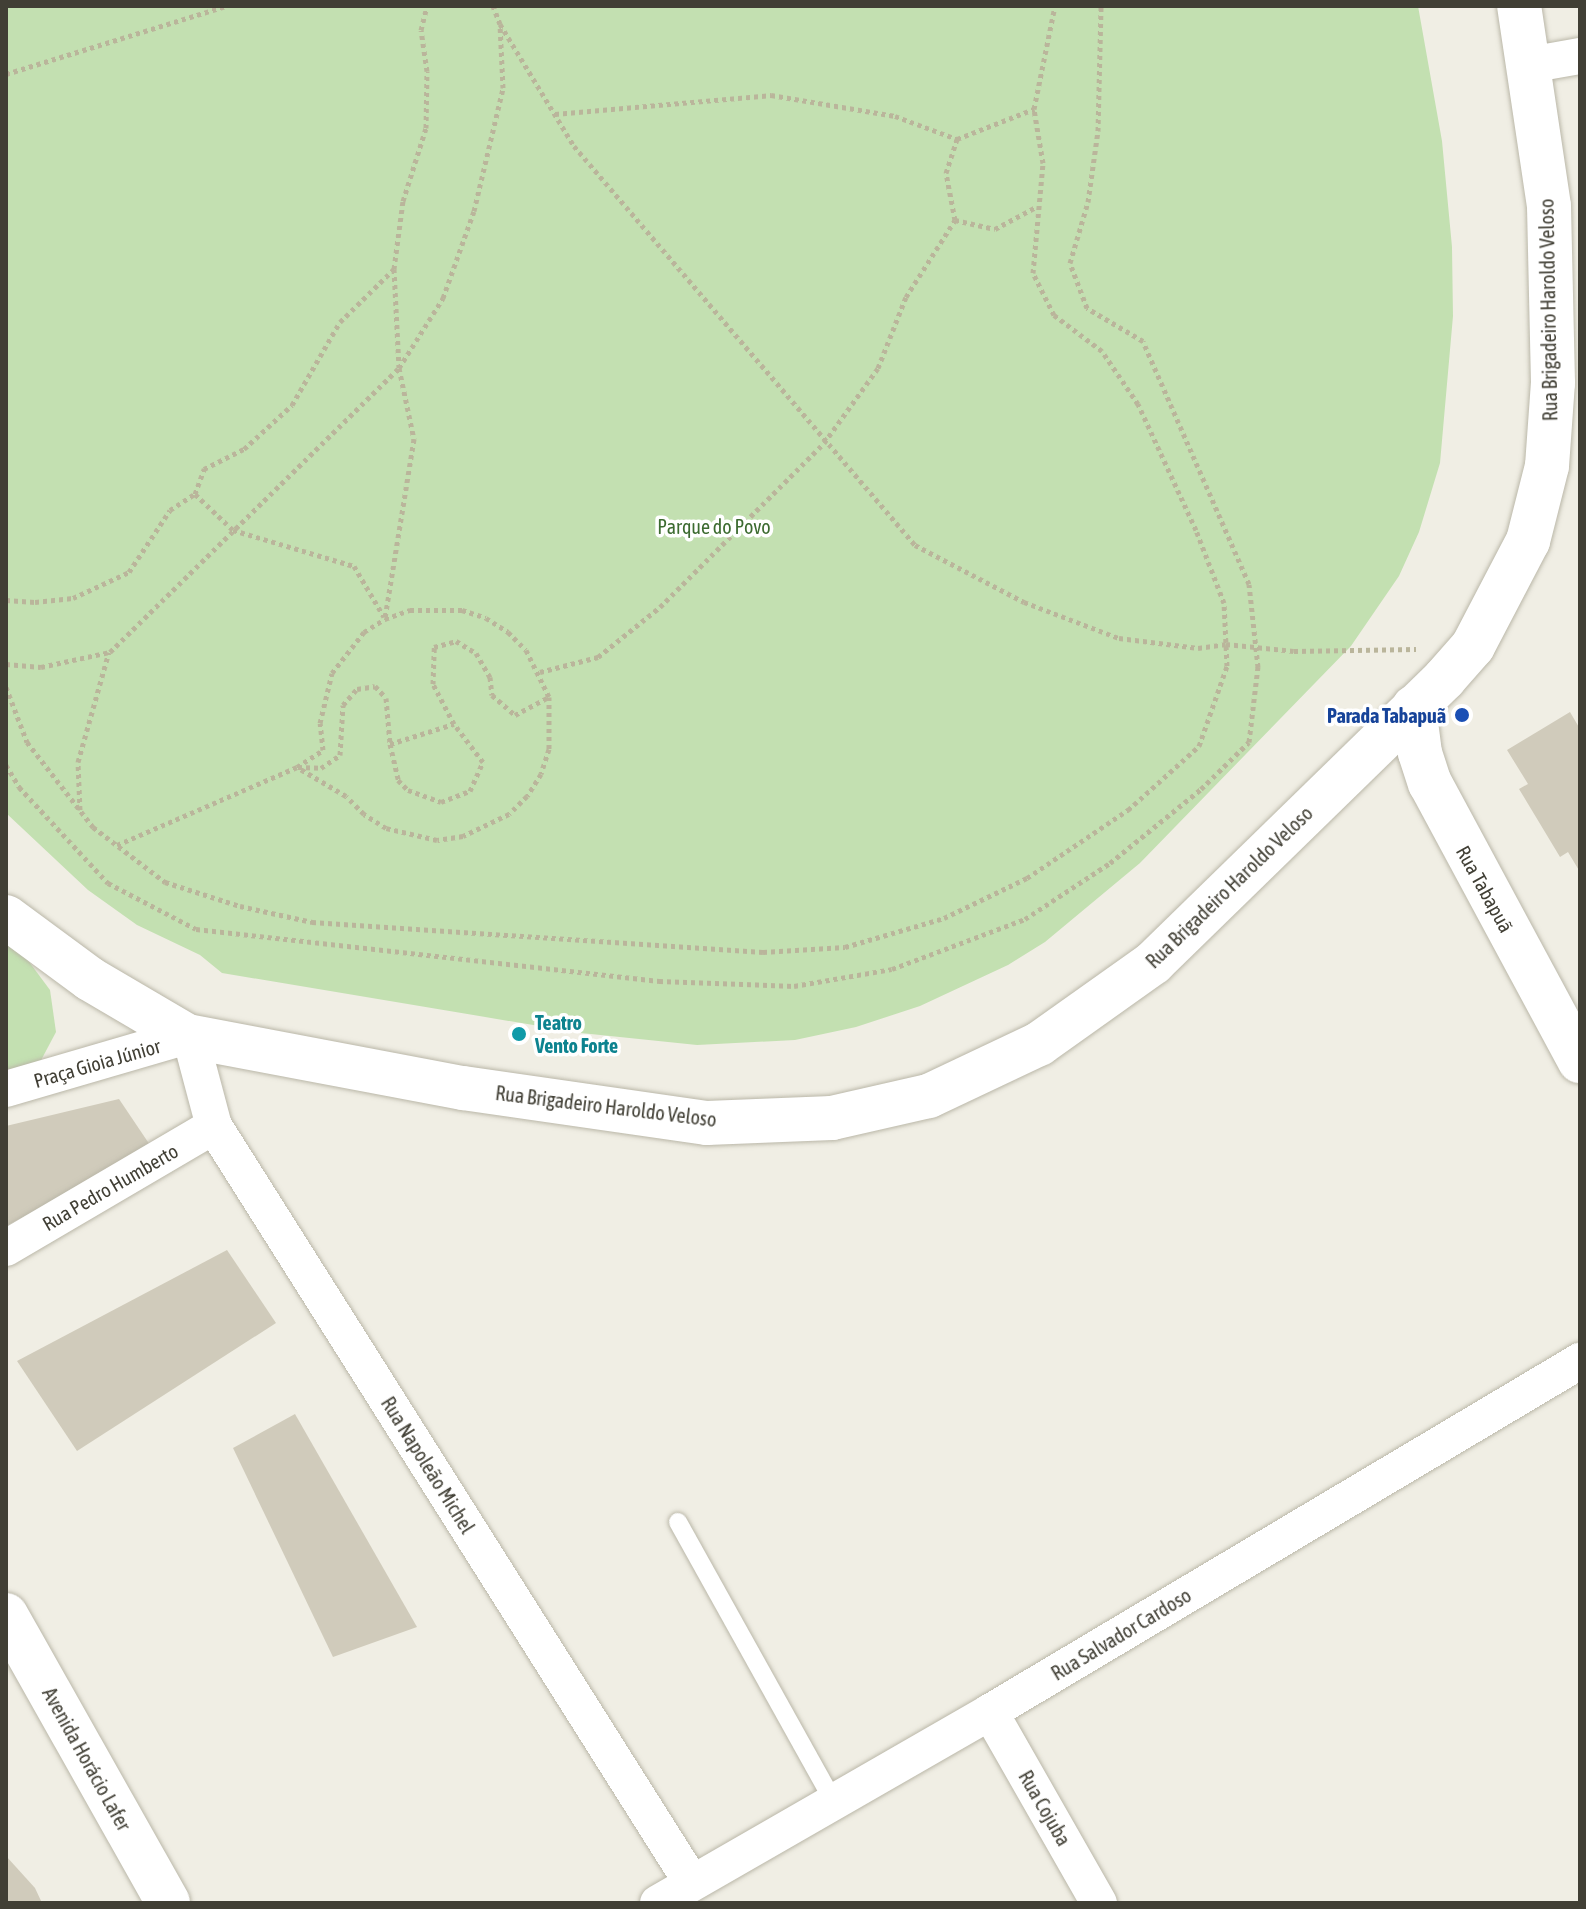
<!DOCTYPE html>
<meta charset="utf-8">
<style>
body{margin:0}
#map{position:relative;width:1586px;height:1909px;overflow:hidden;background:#f0eee4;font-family:"Asap Condensed",sans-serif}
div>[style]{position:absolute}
.green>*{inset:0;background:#c3e0b1}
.building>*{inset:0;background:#d0cbbb}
.path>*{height:5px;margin-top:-2.5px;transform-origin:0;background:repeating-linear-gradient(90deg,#bab59b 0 4px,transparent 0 8px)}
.roads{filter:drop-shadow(0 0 2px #bab7a8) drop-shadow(0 0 2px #bab7a8)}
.service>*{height:18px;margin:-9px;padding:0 9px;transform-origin:9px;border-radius:9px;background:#fff}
.minor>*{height:36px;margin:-18px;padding:0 18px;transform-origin:18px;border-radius:18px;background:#fff}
.tertiary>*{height:44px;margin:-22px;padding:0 22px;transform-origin:22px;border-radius:22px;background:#fff}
.dots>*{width:22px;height:22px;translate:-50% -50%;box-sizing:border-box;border:4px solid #fff;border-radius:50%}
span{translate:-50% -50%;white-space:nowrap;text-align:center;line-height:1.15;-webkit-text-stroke:7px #fff;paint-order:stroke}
.street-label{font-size:20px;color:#413f35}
.park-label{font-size:20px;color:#3c6b30}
.transit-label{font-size:20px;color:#164399;font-weight:700}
.right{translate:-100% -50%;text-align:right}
.culture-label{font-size:20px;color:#0d838f;font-weight:700}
.left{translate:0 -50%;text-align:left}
.frame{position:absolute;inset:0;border:8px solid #413f35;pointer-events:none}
</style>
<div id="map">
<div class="green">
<div style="clip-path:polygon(6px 6px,1418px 6px,1442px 141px,1452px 247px,1453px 316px,1440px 463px,1419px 532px,1399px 576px,1351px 646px,1140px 863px,1045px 942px,1008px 965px,920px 1006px,856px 1027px,795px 1040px,697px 1045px,581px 1033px,222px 973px,200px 955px,137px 925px,88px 890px,6px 813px)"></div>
<div style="clip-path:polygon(6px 939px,24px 955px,50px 990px,56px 1032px,39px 1064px,6px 1071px)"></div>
</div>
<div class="building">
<div style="clip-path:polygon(1570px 712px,1580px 729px,1580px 872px,1568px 852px,1560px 857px,1519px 789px,1528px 784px,1507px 750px)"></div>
<div style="clip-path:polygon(119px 1099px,152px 1148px,6px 1226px,6px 1126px)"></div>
<div style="clip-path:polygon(227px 1250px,276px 1323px,77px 1451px,17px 1361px)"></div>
<div style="clip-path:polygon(295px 1414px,417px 1627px,333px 1657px,233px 1448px)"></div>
<div style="clip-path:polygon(6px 1856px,35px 1888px,42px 1903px,6px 1903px)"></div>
</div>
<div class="path">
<div style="left:500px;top:24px;width:143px;rotate:58.8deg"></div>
<div style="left:574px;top:146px;width:525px;rotate:49.48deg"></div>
<div style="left:915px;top:545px;width:123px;rotate:27.6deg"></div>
<div style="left:1024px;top:602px;width:102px;rotate:20.8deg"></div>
<div style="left:1119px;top:638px;width:80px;rotate:7.2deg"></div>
<div style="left:1198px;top:648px;width:28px;rotate:-8deg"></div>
<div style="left:1226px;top:644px;width:68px;rotate:5.9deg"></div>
<div style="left:1294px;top:651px;width:122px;rotate:-0.9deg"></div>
<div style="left:6px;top:74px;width:229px;rotate:-17.2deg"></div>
<div style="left:555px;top:114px;width:217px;rotate:-5deg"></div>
<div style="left:771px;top:95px;width:126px;rotate:9.6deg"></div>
<div style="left:895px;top:116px;width:66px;rotate:20.4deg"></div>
<div style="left:957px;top:139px;width:83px;rotate:-21.3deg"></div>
<div style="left:955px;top:220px;width:41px;rotate:12.7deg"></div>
<div style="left:995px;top:229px;width:47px;rotate:-28.2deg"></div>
<div style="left:394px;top:269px;width:69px;rotate:-82.5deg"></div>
<div style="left:403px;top:201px;width:77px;rotate:-72.5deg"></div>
<div style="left:426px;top:128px;width:57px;rotate:-89deg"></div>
<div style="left:427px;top:71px;width:41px;rotate:-98.3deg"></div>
<div style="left:421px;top:30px;width:25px;rotate:-76deg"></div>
<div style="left:195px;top:494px;width:27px;rotate:-70deg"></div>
<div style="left:204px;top:469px;width:45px;rotate:-26.6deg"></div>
<div style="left:244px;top:449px;width:65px;rotate:-42.5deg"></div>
<div style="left:292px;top:405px;width:96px;rotate:-60deg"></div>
<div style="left:340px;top:322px;width:76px;rotate:-44.5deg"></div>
<div style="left:394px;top:269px;width:99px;rotate:87.1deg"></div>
<div style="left:399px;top:368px;width:73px;rotate:78.1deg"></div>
<div style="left:414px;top:439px;width:182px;rotate:99.2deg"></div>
<div style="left:6px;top:600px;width:29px;rotate:4deg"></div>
<div style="left:35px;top:602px;width:38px;rotate:-6deg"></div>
<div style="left:73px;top:598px;width:62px;rotate:-24.9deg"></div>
<div style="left:129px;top:572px;width:74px;rotate:-56.5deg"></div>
<div style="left:170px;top:510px;width:30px;rotate:-33deg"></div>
<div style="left:195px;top:494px;width:52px;rotate:43.5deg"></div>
<div style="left:233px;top:530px;width:126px;rotate:16.6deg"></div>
<div style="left:354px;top:566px;width:59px;rotate:59.5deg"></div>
<div style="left:6px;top:664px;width:35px;rotate:5deg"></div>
<div style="left:41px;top:667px;width:71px;rotate:-12.3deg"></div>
<div style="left:110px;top:652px;width:405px;rotate:-44.5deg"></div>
<div style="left:399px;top:368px;width:83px;rotate:-57.8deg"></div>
<div style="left:443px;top:298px;width:92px;rotate:-70.4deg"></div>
<div style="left:474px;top:211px;width:126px;rotate:-76.7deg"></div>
<div style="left:503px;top:88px;width:64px;rotate:-92.7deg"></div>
<div style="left:500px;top:24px;width:19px;rotate:-111deg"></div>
<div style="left:540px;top:672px;width:60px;rotate:-14.5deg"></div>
<div style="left:598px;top:657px;width:80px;rotate:-38.9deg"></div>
<div style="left:660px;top:607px;width:232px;rotate:-45deg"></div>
<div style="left:824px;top:443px;width:92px;rotate:-54.2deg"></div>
<div style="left:878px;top:368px;width:76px;rotate:-68.5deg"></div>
<div style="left:906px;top:297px;width:91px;rotate:-57.5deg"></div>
<div style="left:955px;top:220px;width:48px;rotate:-100.8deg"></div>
<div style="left:946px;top:173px;width:36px;rotate:-72deg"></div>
<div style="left:6px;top:687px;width:59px;rotate:69.1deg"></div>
<div style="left:27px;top:742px;width:108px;rotate:52.2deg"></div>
<div style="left:93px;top:827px;width:91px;rotate:37.4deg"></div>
<div style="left:165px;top:882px;width:79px;rotate:17.7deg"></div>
<div style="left:240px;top:906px;width:74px;rotate:12.5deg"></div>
<div style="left:312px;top:922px;width:452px;rotate:3.8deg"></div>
<div style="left:763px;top:952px;width:82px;rotate:-3.5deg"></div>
<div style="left:845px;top:947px;width:103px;rotate:-16.3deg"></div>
<div style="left:944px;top:918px;width:92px;rotate:-25.7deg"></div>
<div style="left:1027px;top:878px;width:122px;rotate:-34deg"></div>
<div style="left:1128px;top:810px;width:96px;rotate:-42deg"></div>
<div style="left:1199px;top:746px;width:85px;rotate:-70.7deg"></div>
<div style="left:1227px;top:666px;width:63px;rotate:-92.7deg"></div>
<div style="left:1224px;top:603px;width:78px;rotate:-111deg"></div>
<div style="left:1196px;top:530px;width:139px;rotate:-114.7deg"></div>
<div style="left:1138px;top:404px;width:64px;rotate:-124.2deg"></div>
<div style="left:1102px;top:351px;width:60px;rotate:-143.1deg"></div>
<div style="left:1054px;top:315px;width:47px;rotate:-116.6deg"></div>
<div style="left:1033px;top:273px;width:110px;rotate:-84.8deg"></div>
<div style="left:1043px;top:163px;width:55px;rotate:-99.5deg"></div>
<div style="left:1034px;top:109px;width:105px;rotate:-78.5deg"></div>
<div style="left:390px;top:744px;width:67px;rotate:-17.4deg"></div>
<div style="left:6px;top:765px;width:26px;rotate:59deg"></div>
<div style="left:19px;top:787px;width:131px;rotate:47.2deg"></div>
<div style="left:108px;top:883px;width:99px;rotate:27.6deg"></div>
<div style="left:196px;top:929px;width:466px;rotate:6.4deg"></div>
<div style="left:659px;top:981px;width:135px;rotate:2.1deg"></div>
<div style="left:794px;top:986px;width:99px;rotate:-9.8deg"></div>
<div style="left:892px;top:969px;width:142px;rotate:-20.6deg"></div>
<div style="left:1025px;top:919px;width:102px;rotate:-33.4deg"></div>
<div style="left:1110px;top:863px;width:117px;rotate:-39.1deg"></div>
<div style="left:1201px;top:789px;width:67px;rotate:-44.4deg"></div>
<div style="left:1249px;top:742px;width:76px;rotate:-83.2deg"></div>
<div style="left:1258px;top:667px;width:83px;rotate:-96.2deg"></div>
<div style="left:1249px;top:584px;width:265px;rotate:-113.6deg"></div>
<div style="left:1143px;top:341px;width:65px;rotate:-149.5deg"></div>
<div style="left:1087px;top:308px;width:48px;rotate:-110.7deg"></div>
<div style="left:1070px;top:263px;width:64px;rotate:-73.6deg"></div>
<div style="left:1088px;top:202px;width:72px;rotate:-82deg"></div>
<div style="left:1098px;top:131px;width:125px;rotate:-88.6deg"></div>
<div style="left:298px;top:767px;width:23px;rotate:2deg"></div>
<div style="left:321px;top:768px;width:23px;rotate:-34deg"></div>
<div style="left:340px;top:755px;width:50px;rotate:-86.6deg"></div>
<div style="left:343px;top:705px;width:21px;rotate:-49deg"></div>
<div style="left:357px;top:689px;width:18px;rotate:-9deg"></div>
<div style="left:375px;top:686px;width:16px;rotate:47deg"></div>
<div style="left:386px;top:698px;width:46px;rotate:85deg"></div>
<div style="left:390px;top:744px;width:37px;rotate:77deg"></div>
<div style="left:398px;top:780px;width:14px;rotate:45deg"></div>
<div style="left:408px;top:790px;width:35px;rotate:20deg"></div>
<div style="left:441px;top:802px;width:31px;rotate:-21deg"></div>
<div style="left:470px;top:791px;width:32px;rotate:-66deg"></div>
<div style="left:483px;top:762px;width:48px;rotate:-127.3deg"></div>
<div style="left:454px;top:724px;width:45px;rotate:-117.7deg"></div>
<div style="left:433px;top:684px;width:37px;rotate:-88deg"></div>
<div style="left:434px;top:647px;width:23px;rotate:-15deg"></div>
<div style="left:456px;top:641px;width:23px;rotate:31deg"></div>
<div style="left:476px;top:653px;width:28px;rotate:60deg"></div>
<div style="left:490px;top:677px;width:18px;rotate:84deg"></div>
<div style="left:492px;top:695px;width:30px;rotate:41deg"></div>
<div style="left:515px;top:715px;width:38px;rotate:-28deg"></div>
<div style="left:80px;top:810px;width:48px;rotate:-92.4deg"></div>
<div style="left:78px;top:762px;width:114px;rotate:-74.3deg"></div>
<div style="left:117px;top:845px;width:196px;rotate:-23.4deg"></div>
<div style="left:297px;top:767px;width:31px;rotate:-33deg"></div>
<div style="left:323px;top:750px;width:27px;rotate:-96deg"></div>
<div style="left:320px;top:723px;width:51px;rotate:-76.5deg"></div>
<div style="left:332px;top:673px;width:52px;rotate:-52deg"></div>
<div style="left:364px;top:632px;width:25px;rotate:-32deg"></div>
<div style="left:385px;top:619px;width:27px;rotate:-20deg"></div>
<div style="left:410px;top:610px;width:52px"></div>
<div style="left:462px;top:610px;width:25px;rotate:18deg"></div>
<div style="left:486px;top:618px;width:26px;rotate:32deg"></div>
<div style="left:508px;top:632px;width:25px;rotate:45deg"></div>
<div style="left:526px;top:650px;width:52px;rotate:63.9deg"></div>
<div style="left:549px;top:697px;width:52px;rotate:90deg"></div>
<div style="left:549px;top:749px;width:26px;rotate:108deg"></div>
<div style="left:541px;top:774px;width:26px;rotate:122deg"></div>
<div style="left:527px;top:796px;width:25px;rotate:135deg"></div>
<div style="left:509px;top:814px;width:51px;rotate:154.4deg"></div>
<div style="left:463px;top:836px;width:26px;rotate:171deg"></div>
<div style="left:437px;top:840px;width:52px;rotate:-166.8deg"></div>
<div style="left:386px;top:828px;width:26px;rotate:-148deg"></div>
<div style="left:364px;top:814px;width:25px;rotate:-135deg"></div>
<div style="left:346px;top:796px;width:57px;rotate:-149.4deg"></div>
</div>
<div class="roads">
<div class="service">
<div style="left:678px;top:1522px;width:321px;rotate:60.9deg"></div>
</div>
<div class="minor">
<div style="left:1529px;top:65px;width:52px;rotate:-10deg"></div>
<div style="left:190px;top:1036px;width:93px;rotate:75.1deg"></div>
<div style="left:214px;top:1126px;width:895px;rotate:57.73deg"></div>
<div style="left:6px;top:1089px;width:189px;rotate:-16.3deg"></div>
<div style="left:6px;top:1248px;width:241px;rotate:-30.4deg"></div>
<div style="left:990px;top:1712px;width:220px;rotate:60.3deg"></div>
<div style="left:658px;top:1903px;width:383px;rotate:-29.9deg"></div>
<div style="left:990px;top:1712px;width:687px;rotate:-30.75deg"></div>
</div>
<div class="tertiary">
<div style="left:1414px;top:707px;width:46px;rotate:82.6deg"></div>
<div style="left:1420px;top:753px;width:32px;rotate:72deg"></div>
<div style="left:1430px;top:783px;width:316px;rotate:61.7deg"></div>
<div style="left:6px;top:917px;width:104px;rotate:36.4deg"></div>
<div style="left:90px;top:979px;width:113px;rotate:30.4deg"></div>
<div style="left:187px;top:1036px;width:281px;rotate:10.7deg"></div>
<div style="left:463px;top:1088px;width:246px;rotate:8.2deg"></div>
<div style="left:707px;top:1123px;width:125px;rotate:-2.3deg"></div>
<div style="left:832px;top:1118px;width:99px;rotate:-12.8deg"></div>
<div style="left:929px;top:1096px;width:122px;rotate:-25.3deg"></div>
<div style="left:1039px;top:1044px;width:140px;rotate:-35.4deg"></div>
<div style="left:1153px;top:963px;width:407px;rotate:-44.3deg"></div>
<div style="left:1444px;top:679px;width:44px;rotate:-48.7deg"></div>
<div style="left:1473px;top:646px;width:119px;rotate:-62.4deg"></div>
<div style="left:1528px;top:541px;width:77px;rotate:-75.8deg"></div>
<div style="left:1547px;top:466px;width:83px;rotate:-85.9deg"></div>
<div style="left:1553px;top:383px;width:177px;rotate:-91.3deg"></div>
<div style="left:1549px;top:206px;width:202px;rotate:-98.5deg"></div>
<div style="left:6px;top:1615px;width:330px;rotate:60.6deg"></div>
</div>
</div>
<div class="dots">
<div style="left:1462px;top:715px;background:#1a4fb4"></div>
<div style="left:519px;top:1034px;background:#0f9aa8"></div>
</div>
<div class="street-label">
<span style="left:1548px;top:310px;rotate:-91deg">Rua Brigadeiro Haroldo Veloso</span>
<span style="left:1229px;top:887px;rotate:-44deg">Rua Brigadeiro Haroldo Veloso</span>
<span style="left:1485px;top:889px;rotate:61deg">Rua Tabapuã</span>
<span style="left:97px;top:1063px;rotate:-16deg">Praça Gioia Júnior</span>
<span style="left:606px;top:1106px;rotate:7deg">Rua Brigadeiro Haroldo Veloso</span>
<span style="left:110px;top:1187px;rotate:-30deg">Rua Pedro Humberto</span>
<span style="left:428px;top:1465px;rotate:58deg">Rua Napoleão Michel</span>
<span style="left:1121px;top:1634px;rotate:-31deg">Rua Salvador Cardoso</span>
<span style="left:87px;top:1759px;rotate:61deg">Avenida Horácio Lafer</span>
<span style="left:1045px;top:1808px;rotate:60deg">Rua Cojuba</span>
</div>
<div class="park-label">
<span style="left:714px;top:526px">Parque do Povo</span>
</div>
<div class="transit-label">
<span class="right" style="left:1446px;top:715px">Parada Tabapuã</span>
</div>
<div class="culture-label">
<span class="left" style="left:535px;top:1034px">Teatro<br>Vento Forte</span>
</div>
<div class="frame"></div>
</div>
